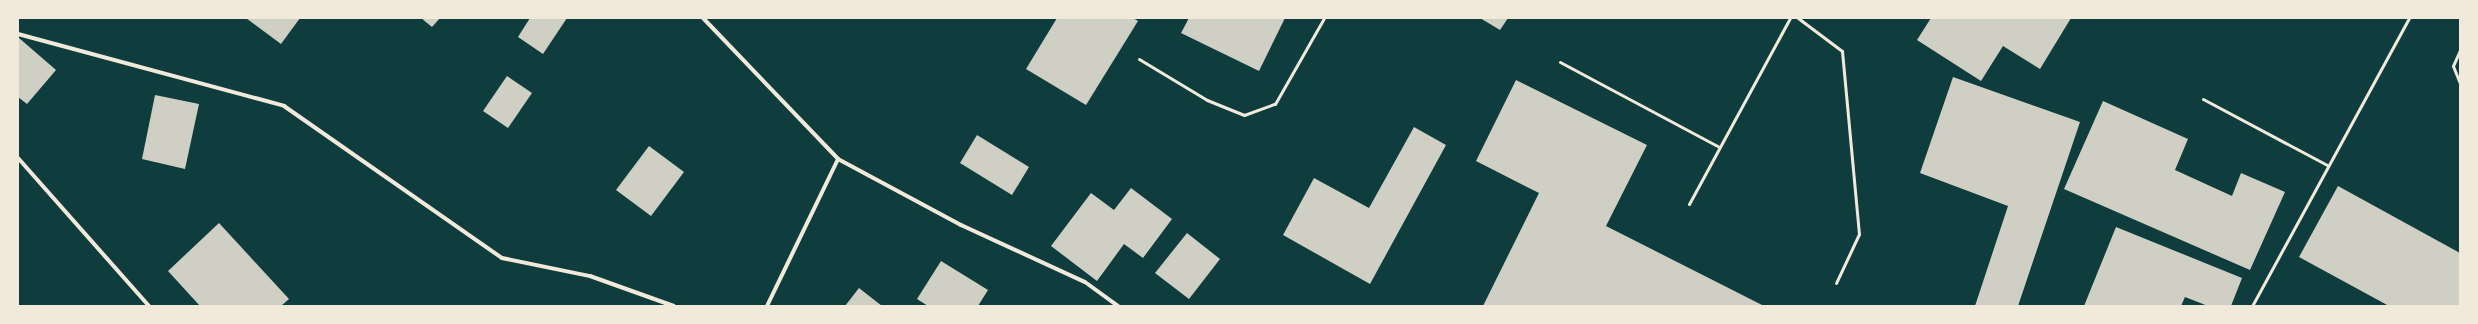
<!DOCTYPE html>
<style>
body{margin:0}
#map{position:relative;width:2478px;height:324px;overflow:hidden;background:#0f3d3e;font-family:"IBM Plex Sans",sans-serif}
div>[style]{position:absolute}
.building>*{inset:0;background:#cfcfc3}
.service>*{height:3px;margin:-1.5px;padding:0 1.5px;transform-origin:1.5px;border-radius:1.5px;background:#f1e9da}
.minor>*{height:4px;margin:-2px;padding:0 2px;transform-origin:2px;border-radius:2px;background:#f1e9da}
span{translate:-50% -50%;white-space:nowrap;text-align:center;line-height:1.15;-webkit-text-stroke:4px #f1e9da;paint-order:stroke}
.frame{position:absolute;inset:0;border:19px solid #f1e9da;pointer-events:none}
</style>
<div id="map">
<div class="building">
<div style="clip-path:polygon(246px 18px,300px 18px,281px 44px)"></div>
<div style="clip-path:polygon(421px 18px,440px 18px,432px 27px)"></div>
<div style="clip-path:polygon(530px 18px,567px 18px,543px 54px,518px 37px)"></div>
<div style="clip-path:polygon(1057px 18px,1133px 18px,1138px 21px,1086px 105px,1026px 69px)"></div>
<div style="clip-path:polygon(1189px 18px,1285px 18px,1259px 71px,1181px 33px)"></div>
<div style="clip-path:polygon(1480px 18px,1508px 18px,1500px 30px)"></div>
<div style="clip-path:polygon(1931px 18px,2071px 18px,2040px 69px,2003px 46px,1981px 81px,1917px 40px)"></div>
<div style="clip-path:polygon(19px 38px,56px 70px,27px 104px,18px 97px)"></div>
<div style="clip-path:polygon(507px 76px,532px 93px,508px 128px,483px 111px)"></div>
<div style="clip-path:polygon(1953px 77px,2080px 122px,2018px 306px,1975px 306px,2008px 206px,1920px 173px)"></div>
<div style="clip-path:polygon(1516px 80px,1647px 145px,1606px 226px,1764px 306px,1483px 306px,1539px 193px,1476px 161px)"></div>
<div style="clip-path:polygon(155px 95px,199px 104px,185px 169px,142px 159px)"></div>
<div style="clip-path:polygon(2103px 101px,2188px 139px,2175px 170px,2232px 196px,2241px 173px,2285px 192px,2250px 270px,2064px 189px)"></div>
<div style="clip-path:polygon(1414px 127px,1446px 145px,1370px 284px,1283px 235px,1314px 178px,1369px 208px)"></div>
<div style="clip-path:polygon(977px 135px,1029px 167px,1012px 195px,960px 163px)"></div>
<div style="clip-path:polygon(649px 146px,684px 172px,651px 216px,616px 190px)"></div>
<div style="clip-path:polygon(2338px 186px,2460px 253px,2460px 306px,2389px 306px,2299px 257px)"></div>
<div style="clip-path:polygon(1131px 188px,1172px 219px,1143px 258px,1124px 244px,1097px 281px,1051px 246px,1091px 193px,1114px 210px)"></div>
<div style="clip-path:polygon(219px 223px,289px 299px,281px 306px,200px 306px,168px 271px)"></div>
<div style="clip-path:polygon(2116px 227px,2242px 278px,2231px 306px,2208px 306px,2185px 297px,2181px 306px,2084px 306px)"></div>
<div style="clip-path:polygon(1187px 233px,1220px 259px,1189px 299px,1155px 273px)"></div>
<div style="clip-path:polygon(941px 261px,988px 290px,978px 306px,928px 306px,917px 299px)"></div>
<div style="clip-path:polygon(859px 288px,882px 306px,845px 306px)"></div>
</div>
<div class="service">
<div style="left:1798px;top:18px;width:55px;rotate:36.9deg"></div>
<div style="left:1842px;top:51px;width:184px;rotate:84.7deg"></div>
<div style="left:1859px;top:234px;width:54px;rotate:115.1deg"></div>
<div style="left:2460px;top:50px;width:17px;rotate:114deg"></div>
<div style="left:2453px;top:66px;width:18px;rotate:68deg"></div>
<div style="left:1139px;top:59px;width:79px;rotate:31.1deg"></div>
<div style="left:1207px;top:100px;width:40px;rotate:22deg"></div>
<div style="left:1244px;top:115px;width:33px;rotate:-20deg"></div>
<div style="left:1275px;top:104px;width:99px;rotate:-60.3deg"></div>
<div style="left:1560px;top:62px;width:180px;rotate:28.1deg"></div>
<div style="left:2203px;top:99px;width:140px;rotate:28deg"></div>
<div style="left:1689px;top:204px;width:212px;rotate:-61.5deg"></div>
<div style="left:2252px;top:306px;width:328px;rotate:-61.4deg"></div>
</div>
<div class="minor">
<div style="left:703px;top:18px;width:195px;rotate:46.2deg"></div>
<div style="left:838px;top:159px;width:140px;rotate:28.2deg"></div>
<div style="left:961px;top:225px;width:136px;rotate:24.7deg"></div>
<div style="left:1085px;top:282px;width:41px;rotate:36deg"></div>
<div style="left:18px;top:34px;width:276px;rotate:15.1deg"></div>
<div style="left:284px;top:106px;width:266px;rotate:34.9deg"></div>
<div style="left:502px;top:258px;width:90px;rotate:11.6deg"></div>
<div style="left:590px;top:276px;width:89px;rotate:19.7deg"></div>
<div style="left:18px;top:158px;width:198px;rotate:48.5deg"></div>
<div style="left:767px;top:306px;width:163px;rotate:-64.2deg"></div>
</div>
<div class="frame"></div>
</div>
